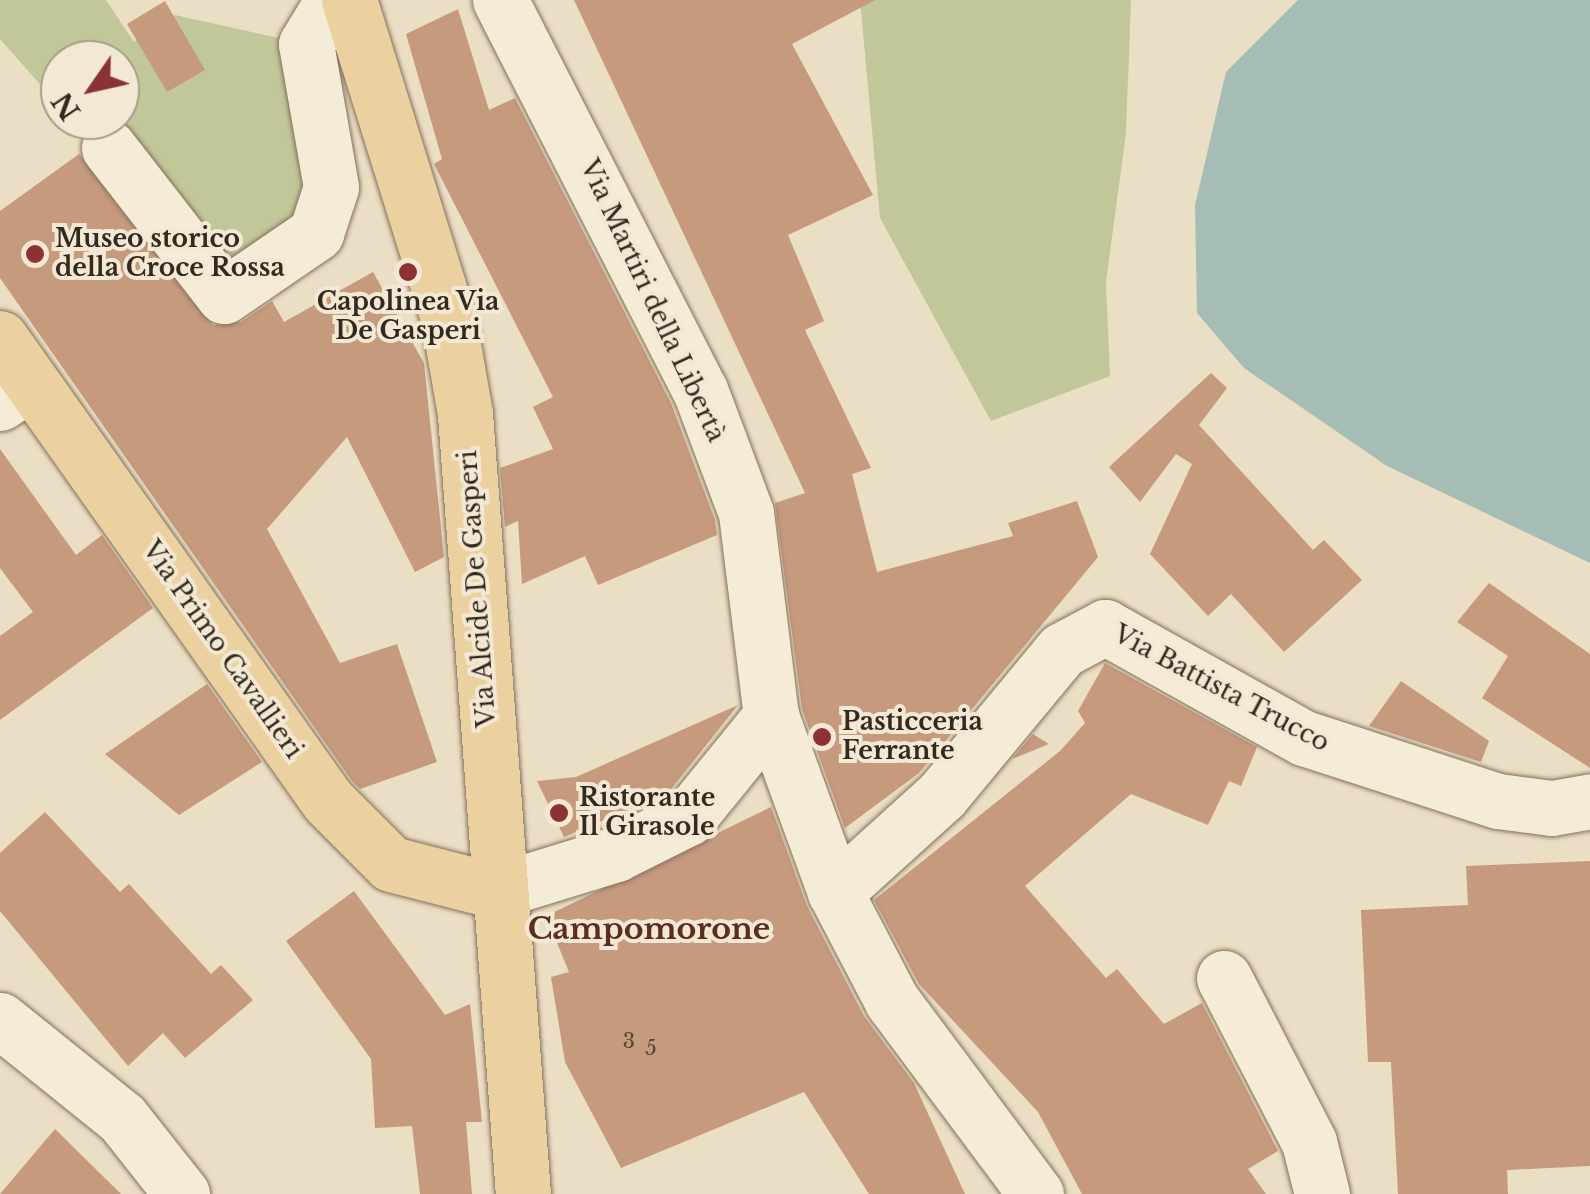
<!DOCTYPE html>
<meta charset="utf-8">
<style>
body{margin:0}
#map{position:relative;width:1590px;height:1194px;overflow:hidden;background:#eadec4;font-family:"Libre Baskerville",serif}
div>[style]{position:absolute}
.green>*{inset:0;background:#c2c799}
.water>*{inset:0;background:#a6bdb6}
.building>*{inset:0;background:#c59a7d}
.roads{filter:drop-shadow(0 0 2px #83705c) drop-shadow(0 0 2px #83705c)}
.minor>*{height:55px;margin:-27.5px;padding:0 27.5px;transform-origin:27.5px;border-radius:27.5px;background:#f5ecd7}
.major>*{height:55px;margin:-27.5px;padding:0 27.5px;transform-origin:27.5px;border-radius:27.5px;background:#ead19f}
.dots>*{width:28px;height:28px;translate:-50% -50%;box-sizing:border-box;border:5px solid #f2e8d3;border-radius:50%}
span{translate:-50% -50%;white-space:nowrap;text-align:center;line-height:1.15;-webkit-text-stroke:8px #f2e8d3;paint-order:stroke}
.number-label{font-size:20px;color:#584536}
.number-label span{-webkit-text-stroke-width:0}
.poi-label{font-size:25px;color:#34291f;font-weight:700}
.left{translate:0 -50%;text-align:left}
.street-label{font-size:25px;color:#34291f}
.quarter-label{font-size:30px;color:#5d2d22;font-weight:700}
.north{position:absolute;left:40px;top:40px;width:100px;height:100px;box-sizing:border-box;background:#f2e8d3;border:2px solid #a69c8b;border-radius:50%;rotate:236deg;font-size:28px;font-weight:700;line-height:40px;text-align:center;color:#34291f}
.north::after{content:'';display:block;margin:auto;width:35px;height:45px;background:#8c3234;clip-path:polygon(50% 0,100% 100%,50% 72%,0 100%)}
</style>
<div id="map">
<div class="green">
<div style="clip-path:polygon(0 0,106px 0,134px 42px,175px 15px,306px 44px,331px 187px,224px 296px,109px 148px,75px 120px,120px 120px,120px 60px,60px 60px,60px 107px,0 39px)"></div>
<div style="clip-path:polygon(860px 0,1131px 0,1126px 133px,1106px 282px,1110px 376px,991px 421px,880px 218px)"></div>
</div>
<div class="water">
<div style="clip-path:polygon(1298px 0,1590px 0,1590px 563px,1387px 466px,1244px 368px,1197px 313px,1195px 205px,1226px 72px)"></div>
</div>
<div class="building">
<div style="clip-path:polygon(574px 0,875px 0,792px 44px,873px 195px,788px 235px,824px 321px,805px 330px,871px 468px,852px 474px,877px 572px,1013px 536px,1008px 523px,1077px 501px,1098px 557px,919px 773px,845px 828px,802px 709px,775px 503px,805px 493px)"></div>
<div style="clip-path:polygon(165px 1px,205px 70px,167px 92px,127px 24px)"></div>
<div style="clip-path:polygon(458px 9px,489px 110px,515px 98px,671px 403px,715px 520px,717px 535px,598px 585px,585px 556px,522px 584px,518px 521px,505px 527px,500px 468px,553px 449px,533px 407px,553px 397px,434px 164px,442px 159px,406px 34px)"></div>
<div style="clip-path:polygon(79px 154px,213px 325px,241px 322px,272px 301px,284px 322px,373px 272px,424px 363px,444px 557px,415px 572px,347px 437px,267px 529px,340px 663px,397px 644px,437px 762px,360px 789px,352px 781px,0 278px,0 211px)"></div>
<div style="clip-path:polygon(1211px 373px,1227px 388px,1199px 425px,1313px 550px,1324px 540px,1362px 580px,1284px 652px,1231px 594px,1208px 616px,1150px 554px,1192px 464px,1176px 454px,1140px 502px,1109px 467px)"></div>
<div style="clip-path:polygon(0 449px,76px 555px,102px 535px,153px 608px,0 720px,0 636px,33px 612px,0 568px)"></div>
<div style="clip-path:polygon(1489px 583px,1590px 654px,1590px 768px,1482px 698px,1508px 656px,1457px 622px)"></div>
<div style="clip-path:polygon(1105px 663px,1257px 747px,1241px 786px,1229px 781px,1208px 825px,1131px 794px,1025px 886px,1106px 978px,1117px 969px,1164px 1024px,1202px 1003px,1278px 1151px,1248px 1169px,1266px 1194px,1082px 1194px,1038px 1112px,919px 984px,874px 900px,1060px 751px,1085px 723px,1078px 711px)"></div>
<div style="clip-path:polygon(1401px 681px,1489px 741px,1481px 762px,1369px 726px)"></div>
<div style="clip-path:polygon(207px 684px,262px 762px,179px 815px,105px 754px)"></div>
<div style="clip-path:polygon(738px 705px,668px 793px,564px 837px,537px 781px,576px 777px)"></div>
<div style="clip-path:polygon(1033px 734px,1049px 744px,1012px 759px)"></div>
<div style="clip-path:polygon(771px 807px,807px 906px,864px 1016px,914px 1083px,965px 1194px,869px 1194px,804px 1092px,621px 1168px,565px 1062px,551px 977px,569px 972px,546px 916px)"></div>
<div style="clip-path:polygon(45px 812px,120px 892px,129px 884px,211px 974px,221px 965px,253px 1000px,185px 1058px,163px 1033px,128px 1066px,0 911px,0 853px)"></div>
<div style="clip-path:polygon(1590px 861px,1590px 1166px,1507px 1170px,1508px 1194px,1398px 1194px,1391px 1062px,1368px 1062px,1361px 910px,1468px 905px,1466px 866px)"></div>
<div style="clip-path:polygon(354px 891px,445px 1015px,470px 1004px,482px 1122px,466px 1122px,472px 1194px,420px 1194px,412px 1126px,375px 1128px,371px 1059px,286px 941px)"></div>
<div style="clip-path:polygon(55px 1129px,121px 1194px,0 1194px)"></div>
</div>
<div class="roads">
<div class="minor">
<div style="left:500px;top:0;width:438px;rotate:62.9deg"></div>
<div style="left:700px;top:390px;width:131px;rotate:69.5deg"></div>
<div style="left:746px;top:513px;width:205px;rotate:83deg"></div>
<div style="left:771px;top:716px;width:187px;rotate:70deg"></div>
<div style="left:835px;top:892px;width:123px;rotate:62.4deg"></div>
<div style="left:892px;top:1001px;width:241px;rotate:53.3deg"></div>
<div style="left:109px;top:148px;width:187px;rotate:52.2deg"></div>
<div style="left:224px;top:296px;width:112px;rotate:-34.4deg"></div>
<div style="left:316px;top:233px;width:48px;rotate:-71.9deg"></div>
<div style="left:331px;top:187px;width:145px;rotate:-99.9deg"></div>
<div style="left:306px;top:44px;width:52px;rotate:-58.5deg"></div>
<div style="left:0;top:403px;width:35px;rotate:-33deg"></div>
<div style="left:496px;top:891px;width:126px;rotate:-17.1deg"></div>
<div style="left:616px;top:854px;width:80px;rotate:-26.6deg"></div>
<div style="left:688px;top:818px;width:132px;rotate:-50.9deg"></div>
<div style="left:835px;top:892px;width:144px;rotate:-42.2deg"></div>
<div style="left:942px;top:795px;width:188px;rotate:-50.4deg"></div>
<div style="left:1062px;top:650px;width:49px;rotate:-28.1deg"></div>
<div style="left:1105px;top:627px;width:228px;rotate:29.2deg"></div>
<div style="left:1304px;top:738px;width:204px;rotate:18deg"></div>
<div style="left:1498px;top:801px;width:54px;rotate:7.4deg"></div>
<div style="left:1552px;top:808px;width:39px;rotate:-10deg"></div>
<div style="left:1224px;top:978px;width:185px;rotate:62.6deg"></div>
<div style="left:1309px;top:1142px;width:54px;rotate:76deg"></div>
<div style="left:0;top:1020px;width:156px;rotate:38.8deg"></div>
<div style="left:122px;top:1118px;width:97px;rotate:51.7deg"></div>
</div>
<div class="major">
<div style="left:349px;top:0;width:337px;rotate:72.7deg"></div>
<div style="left:449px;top:322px;width:93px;rotate:80.1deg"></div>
<div style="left:465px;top:414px;width:782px;rotate:85.75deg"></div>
<div style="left:0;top:338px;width:567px;rotate:54.69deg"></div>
<div style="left:328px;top:801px;width:89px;rotate:45deg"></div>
<div style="left:391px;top:864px;width:108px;rotate:14.4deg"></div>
</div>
</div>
<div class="dots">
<div style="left:35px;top:254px;background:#8c3234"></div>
<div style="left:408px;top:272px;background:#8c3234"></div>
<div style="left:822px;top:737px;background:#8c3234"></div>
<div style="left:559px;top:813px;background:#8c3234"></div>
</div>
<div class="number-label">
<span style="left:629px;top:1041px">3</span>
<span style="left:651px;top:1048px">5</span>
</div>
<div class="poi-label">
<span class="left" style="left:55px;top:254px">Museo storico<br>della Croce Rossa</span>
<span style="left:408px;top:317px">Capolinea Via<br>De Gasperi</span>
<span class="left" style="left:842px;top:737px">Pasticceria<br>Ferrante</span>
<span class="left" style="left:579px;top:813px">Ristorante<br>Il Girasole</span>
</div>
<div class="street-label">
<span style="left:652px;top:301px;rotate:65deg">Via Martiri della Libertà</span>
<span style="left:478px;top:589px;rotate:-94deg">Via Alcide De Gasperi</span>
<span style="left:222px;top:650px;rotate:55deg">Via Primo Cavallieri</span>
<span style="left:1221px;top:689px;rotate:28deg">Via Battista Trucco</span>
</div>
<div class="quarter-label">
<span style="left:649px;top:929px">Campomorone</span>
</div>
<div class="north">N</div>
</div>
